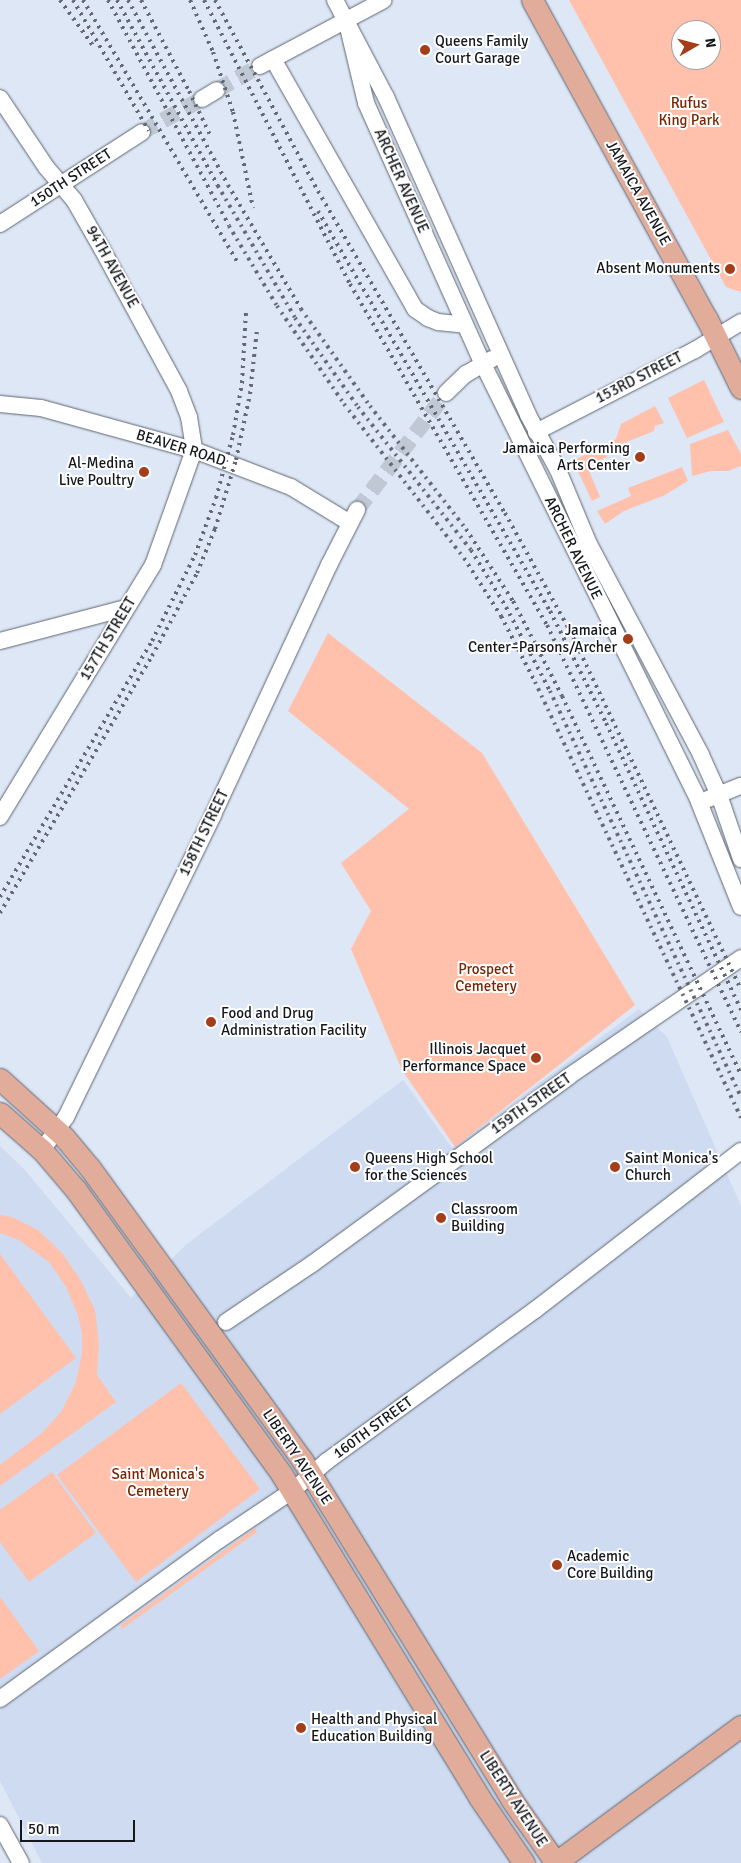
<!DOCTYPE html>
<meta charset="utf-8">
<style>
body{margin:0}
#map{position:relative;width:741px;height:1863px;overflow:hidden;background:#dee7f6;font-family:Signika,sans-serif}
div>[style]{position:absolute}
.built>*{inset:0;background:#cedbf0}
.green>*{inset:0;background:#ffc0ac}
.minor-tunnel>*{height:16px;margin-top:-8px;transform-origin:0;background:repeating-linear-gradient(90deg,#c0c8d5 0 16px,transparent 0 24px)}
.roads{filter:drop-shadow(0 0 1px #5d6571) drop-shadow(0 0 1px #5d6571)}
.minor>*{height:16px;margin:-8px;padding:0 8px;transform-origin:8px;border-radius:8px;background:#fff}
.major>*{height:21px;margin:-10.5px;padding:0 10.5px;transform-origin:10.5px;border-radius:10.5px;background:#e1ac9a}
.rail>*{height:4px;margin-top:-2px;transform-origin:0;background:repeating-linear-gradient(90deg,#646a73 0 2.5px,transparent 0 7.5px)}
.dots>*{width:14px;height:14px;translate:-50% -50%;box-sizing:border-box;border:2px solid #fff;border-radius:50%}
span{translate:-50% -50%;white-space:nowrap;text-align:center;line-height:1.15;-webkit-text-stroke:4px #fff;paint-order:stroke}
.poi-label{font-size:15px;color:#14181d}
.left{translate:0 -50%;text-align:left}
.right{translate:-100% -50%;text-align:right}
.park-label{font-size:15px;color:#7a2503}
.street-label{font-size:15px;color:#14181d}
.north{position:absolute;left:671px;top:20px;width:50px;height:50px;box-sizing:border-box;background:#fff;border:1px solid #a1a3a5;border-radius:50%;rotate:82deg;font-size:14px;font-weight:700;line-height:20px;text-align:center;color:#14181d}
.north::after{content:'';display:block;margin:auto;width:18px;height:22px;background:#a43d19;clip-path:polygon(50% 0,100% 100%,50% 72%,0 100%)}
.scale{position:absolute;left:20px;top:1820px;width:115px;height:22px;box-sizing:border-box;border:2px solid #14181d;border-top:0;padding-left:6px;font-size:15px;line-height:18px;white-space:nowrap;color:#14181d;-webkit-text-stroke:4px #fff;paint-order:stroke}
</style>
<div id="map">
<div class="built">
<div style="clip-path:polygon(639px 1009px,667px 1037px,741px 1206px,741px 1863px,42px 1863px,0 1781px,0 1146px,25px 1170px,131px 1298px,187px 1244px,403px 1080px,452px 1148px)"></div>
</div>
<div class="green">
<div style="clip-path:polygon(evenodd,569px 0,741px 0,741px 292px,726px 287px,569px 0,681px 30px,711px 30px,711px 60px,681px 60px,681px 30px)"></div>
<div style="clip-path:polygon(704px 380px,724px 422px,687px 438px,668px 398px)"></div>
<div style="clip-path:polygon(655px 406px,664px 423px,655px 426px,654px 431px,604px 451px,607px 457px,587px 466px,600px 497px,592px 501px,573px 461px,616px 439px,621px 424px)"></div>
<div style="clip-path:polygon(728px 430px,741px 454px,741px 466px,728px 471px,711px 471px,692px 476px,690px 444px)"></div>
<div style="clip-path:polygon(682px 467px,688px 481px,665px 495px,624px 511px,605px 524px,597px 511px,631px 496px,628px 488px)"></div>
<div style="clip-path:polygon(328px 633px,482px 753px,635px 1005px,455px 1147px,402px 1070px,351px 949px,371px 911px,341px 863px,409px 809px,288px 711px)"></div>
<div style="clip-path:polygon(0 1215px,12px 1217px,38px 1230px,62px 1253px,80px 1279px,95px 1310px,99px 1345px,97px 1375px,116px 1402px,0 1486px,0 1465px,42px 1433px,61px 1412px,76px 1382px,82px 1353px,82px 1333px,78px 1315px,66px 1287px,50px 1263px,19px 1240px,0 1233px)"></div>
<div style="clip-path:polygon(0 1254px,76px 1358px,0 1414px)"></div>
<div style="clip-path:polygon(181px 1383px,260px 1489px,136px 1582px,57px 1475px)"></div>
<div style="clip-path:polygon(52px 1472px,96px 1533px,29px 1582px,0 1542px,0 1510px)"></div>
<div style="clip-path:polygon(255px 1528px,257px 1532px,122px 1629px,121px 1628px,122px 1624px)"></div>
<div style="clip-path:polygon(0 1597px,39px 1651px,0 1679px)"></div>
</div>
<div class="minor-tunnel">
<div style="left:217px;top:90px;width:49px;rotate:-29.2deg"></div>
<div style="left:142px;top:132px;width:68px;rotate:-28.8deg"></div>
<div style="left:357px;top:510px;width:147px;rotate:-52.7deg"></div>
</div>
<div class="roads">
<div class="minor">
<div style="left:335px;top:0;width:110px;rotate:62.3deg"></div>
<div style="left:386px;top:97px;width:348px;rotate:65.9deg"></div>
<div style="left:528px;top:415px;width:63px;rotate:61.4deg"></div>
<div style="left:558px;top:470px;width:80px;rotate:67.3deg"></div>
<div style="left:589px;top:544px;width:239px;rotate:62deg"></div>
<div style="left:701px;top:755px;width:44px;rotate:65.8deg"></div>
<div style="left:719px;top:795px;width:68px;rotate:71deg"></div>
<div style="left:346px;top:19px;width:86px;rotate:76.6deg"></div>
<div style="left:366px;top:103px;width:286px;rotate:65.9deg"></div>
<div style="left:483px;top:364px;width:488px;rotate:63.7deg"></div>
<div style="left:699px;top:802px;width:113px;rotate:68.2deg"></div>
<div style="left:273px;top:59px;width:288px;rotate:60.4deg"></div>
<div style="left:415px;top:309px;width:16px;rotate:35deg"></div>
<div style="left:428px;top:318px;width:11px;rotate:22deg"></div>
<div style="left:438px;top:322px;width:27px;rotate:6deg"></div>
<div style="left:260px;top:66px;width:140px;rotate:-28deg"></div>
<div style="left:0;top:98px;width:83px;rotate:56.3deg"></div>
<div style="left:46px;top:167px;width:43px;rotate:49.7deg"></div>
<div style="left:74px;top:200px;width:56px;rotate:60.3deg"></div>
<div style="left:102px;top:249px;width:162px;rotate:61.5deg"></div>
<div style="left:179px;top:391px;width:28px;rotate:69deg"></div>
<div style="left:189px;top:417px;width:33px;rotate:81deg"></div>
<div style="left:194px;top:450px;width:122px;rotate:109.6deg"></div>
<div style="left:153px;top:565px;width:295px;rotate:121.3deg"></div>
<div style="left:202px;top:99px;width:17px;rotate:-31deg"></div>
<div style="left:0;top:224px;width:169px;rotate:-32.9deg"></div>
<div style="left:446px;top:393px;width:28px;rotate:-44deg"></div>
<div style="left:466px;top:374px;width:30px;rotate:-30deg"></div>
<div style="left:0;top:404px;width:41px;rotate:5.6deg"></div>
<div style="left:41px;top:408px;width:159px;rotate:15.4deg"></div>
<div style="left:194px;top:450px;width:104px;rotate:20.9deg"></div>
<div style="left:291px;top:487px;width:69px;rotate:31.4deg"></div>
<div style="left:536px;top:432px;width:179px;rotate:-27.3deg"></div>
<div style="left:695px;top:350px;width:54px;rotate:-31.3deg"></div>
<div style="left:0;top:641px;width:130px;rotate:-14.7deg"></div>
<div style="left:708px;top:799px;width:35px;rotate:-22deg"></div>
<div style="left:42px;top:1150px;width:41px;rotate:-54deg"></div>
<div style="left:66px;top:1117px;width:336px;rotate:-64deg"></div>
<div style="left:213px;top:815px;width:276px;rotate:-65.1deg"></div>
<div style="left:329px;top:565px;width:62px;rotate:-63deg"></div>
<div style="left:226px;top:1322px;width:104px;rotate:-34deg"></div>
<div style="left:312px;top:1264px;width:317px;rotate:-36.1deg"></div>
<div style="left:568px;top:1077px;width:210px;rotate:-34.5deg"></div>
<div style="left:0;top:1699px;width:271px;rotate:-36deg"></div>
<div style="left:219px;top:1540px;width:88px;rotate:-33.9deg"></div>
<div style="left:292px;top:1491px;width:46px;rotate:-40.6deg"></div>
<div style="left:327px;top:1461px;width:257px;rotate:-36deg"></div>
<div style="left:535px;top:1310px;width:260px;rotate:-37.7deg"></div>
<div style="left:0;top:1825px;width:43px;rotate:61.1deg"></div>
</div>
<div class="major">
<div style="left:532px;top:0;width:364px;rotate:61.3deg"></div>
<div style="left:707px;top:319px;width:77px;rotate:63.8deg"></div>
<div style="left:0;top:1079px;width:86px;rotate:42.2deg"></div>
<div style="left:64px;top:1137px;width:40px;rotate:50deg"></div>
<div style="left:90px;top:1168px;width:361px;rotate:54deg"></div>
<div style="left:302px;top:1460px;width:398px;rotate:58.3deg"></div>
<div style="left:511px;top:1799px;width:78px;rotate:54.9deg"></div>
<div style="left:0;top:1113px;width:56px;rotate:41.4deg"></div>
<div style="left:42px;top:1150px;width:52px;rotate:49.6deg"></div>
<div style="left:76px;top:1190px;width:352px;rotate:54.1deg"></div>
<div style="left:282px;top:1475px;width:377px;rotate:58.5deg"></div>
<div style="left:479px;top:1797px;width:80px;rotate:55.7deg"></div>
<div style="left:555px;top:1863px;width:231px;rotate:-36.4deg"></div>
</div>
</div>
<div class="rail">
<div style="left:60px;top:0;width:58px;rotate:54.1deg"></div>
<div style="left:73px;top:0;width:151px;rotate:59.9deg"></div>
<div style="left:83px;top:0;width:305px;rotate:59.5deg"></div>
<div style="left:108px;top:0;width:256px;rotate:61.8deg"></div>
<div style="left:229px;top:226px;width:93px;rotate:59deg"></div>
<div style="left:277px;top:306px;width:119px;rotate:55.6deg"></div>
<div style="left:344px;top:404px;width:195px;rotate:52.1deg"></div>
<div style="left:464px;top:558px;width:69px;rotate:57.5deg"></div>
<div style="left:501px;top:616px;width:74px;rotate:62.7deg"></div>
<div style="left:535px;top:682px;width:482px;rotate:64.7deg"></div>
<div style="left:117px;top:0;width:212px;rotate:61.5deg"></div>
<div style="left:218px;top:186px;width:153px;rotate:59.7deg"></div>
<div style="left:295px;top:318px;width:109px;rotate:54.7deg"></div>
<div style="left:358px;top:407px;width:182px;rotate:51.7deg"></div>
<div style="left:471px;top:550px;width:67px;rotate:58.4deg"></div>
<div style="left:506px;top:607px;width:95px;rotate:62.4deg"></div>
<div style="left:550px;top:691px;width:448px;rotate:64.8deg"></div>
<div style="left:128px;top:0;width:210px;rotate:61.6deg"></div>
<div style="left:228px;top:185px;width:144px;rotate:59.5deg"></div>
<div style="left:301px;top:309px;width:119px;rotate:54.6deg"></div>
<div style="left:370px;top:406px;width:156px;rotate:52deg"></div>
<div style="left:466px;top:529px;width:86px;rotate:56.9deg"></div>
<div style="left:513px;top:601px;width:107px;rotate:62.7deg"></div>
<div style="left:562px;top:696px;width:419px;rotate:64.7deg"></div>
<div style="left:141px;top:0;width:103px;rotate:62.2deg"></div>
<div style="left:189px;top:91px;width:51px;rotate:64.4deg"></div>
<div style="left:190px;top:0;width:57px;rotate:66.1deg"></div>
<div style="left:213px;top:52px;width:63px;rotate:71.6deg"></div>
<div style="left:233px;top:112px;width:98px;rotate:78.2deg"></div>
<div style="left:204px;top:0;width:319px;rotate:62.8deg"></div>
<div style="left:350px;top:284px;width:394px;rotate:60deg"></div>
<div style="left:547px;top:625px;width:451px;rotate:64.5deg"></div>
<div style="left:215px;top:0;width:217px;rotate:61.7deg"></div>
<div style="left:318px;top:191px;width:372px;rotate:59.9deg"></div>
<div style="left:505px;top:513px;width:135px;rotate:61.2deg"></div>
<div style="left:570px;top:631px;width:397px;rotate:64.5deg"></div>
<div style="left:318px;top:211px;width:462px;rotate:59.9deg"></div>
<div style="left:550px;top:611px;width:125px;rotate:63.4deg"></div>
<div style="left:606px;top:723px;width:317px;rotate:64.8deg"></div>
<div style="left:0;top:897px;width:298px;rotate:-59.3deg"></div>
<div style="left:152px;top:641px;width:96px;rotate:-63.4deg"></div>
<div style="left:195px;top:555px;width:61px;rotate:-69.8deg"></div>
<div style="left:216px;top:498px;width:65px;rotate:-74.9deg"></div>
<div style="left:233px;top:435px;width:53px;rotate:-80.2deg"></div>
<div style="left:242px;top:383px;width:71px;rotate:-86.8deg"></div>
<div style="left:0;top:913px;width:299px;rotate:-59.4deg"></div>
<div style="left:152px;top:656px;width:94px;rotate:-61.5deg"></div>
<div style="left:197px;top:573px;width:48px;rotate:-67.8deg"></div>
<div style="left:215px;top:529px;width:72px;rotate:-73.1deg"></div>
<div style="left:236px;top:460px;width:67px;rotate:-78deg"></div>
<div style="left:250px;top:394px;width:64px;rotate:-83.8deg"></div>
</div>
<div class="dots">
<div style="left:425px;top:50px;background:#a43d19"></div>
<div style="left:730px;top:269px;background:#a43d19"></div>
<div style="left:640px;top:457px;background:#a43d19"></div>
<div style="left:144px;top:472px;background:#a43d19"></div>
<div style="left:628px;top:639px;background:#a43d19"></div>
<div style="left:211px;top:1022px;background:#a43d19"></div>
<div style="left:536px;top:1058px;background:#a43d19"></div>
<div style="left:355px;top:1167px;background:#a43d19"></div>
<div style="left:615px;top:1167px;background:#a43d19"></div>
<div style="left:441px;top:1218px;background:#a43d19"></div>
<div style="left:557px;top:1565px;background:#a43d19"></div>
<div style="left:301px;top:1728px;background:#a43d19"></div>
</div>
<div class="poi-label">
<span class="left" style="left:435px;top:50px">Queens Family<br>Court Garage</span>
<span class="right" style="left:720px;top:269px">Absent Monuments</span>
<span class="right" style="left:630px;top:457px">Jamaica Performing<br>Arts Center</span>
<span class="right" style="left:134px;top:472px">Al-Medina<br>Live Poultry</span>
<span class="right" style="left:617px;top:639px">Jamaica<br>Center–Parsons/Archer</span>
<span class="left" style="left:221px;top:1022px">Food and Drug<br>Administration Facility</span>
<span class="right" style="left:526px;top:1058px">Illinois Jacquet<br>Performance Space</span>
<span class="left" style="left:365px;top:1167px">Queens High School<br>for the Sciences</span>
<span class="left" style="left:625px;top:1167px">Saint Monica's<br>Church</span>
<span class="left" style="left:451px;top:1218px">Classroom<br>Building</span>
<span class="left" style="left:567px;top:1565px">Academic<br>Core Building</span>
<span class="left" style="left:311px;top:1728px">Health and Physical<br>Education Building</span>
</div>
<div class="park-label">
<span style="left:689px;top:112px">Rufus<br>King Park</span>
<span style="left:486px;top:978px">Prospect<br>Cemetery</span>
<span style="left:158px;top:1483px">Saint Monica's<br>Cemetery</span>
</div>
<div class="street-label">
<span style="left:71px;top:178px;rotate:-33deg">150TH STREET</span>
<span style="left:401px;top:181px;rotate:66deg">ARCHER AVENUE</span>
<span style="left:638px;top:193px;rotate:61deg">JAMAICA AVENUE</span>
<span style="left:112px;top:267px;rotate:61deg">94TH AVENUE</span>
<span style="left:639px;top:378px;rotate:-27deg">153RD STREET</span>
<span style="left:181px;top:448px;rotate:17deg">BEAVER ROAD</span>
<span style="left:573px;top:548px;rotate:64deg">ARCHER AVENUE</span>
<span style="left:108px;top:639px;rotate:-59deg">157TH STREET</span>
<span style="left:204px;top:833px;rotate:-64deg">158TH STREET</span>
<span style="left:531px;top:1104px;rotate:-35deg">159TH STREET</span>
<span style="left:373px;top:1428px;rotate:-36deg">160TH STREET</span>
<span style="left:297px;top:1457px;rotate:56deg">LIBERTY AVENUE</span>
<span style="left:513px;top:1799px;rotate:57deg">LIBERTY AVENUE</span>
</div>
<div class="north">N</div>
<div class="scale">50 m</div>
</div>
